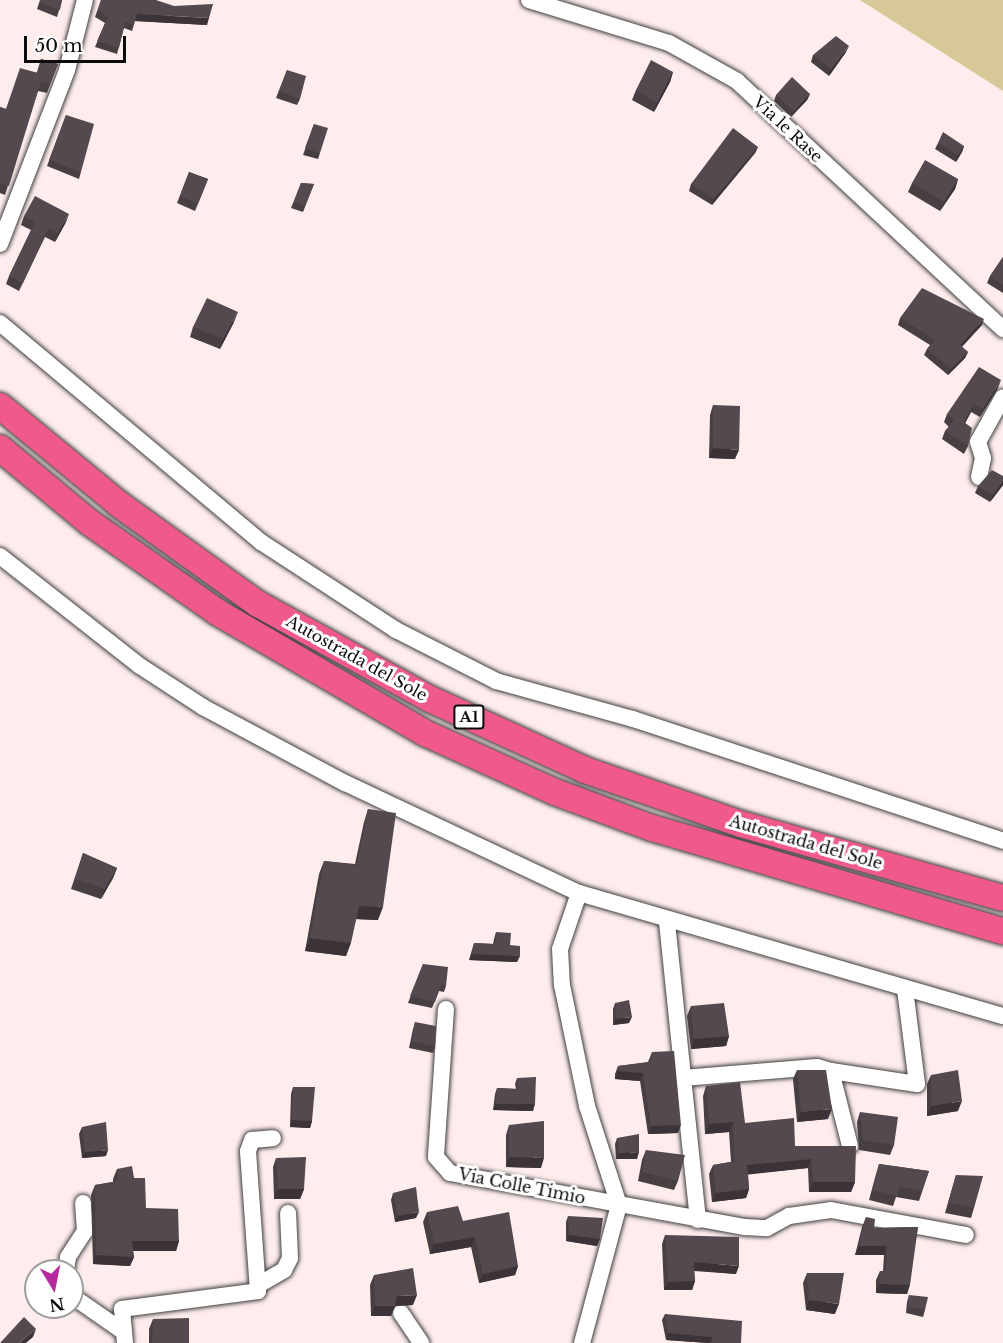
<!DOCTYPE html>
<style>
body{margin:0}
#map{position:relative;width:1003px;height:1343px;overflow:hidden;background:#feedec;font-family:"Libre Baskerville",serif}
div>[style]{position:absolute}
.forest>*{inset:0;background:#d7c898}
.roads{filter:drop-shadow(0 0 2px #3f3f3f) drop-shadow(0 0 2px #3f3f3f)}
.minor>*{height:16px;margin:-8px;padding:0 8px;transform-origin:8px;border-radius:8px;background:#fff}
.highway>*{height:26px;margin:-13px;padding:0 13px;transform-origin:13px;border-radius:13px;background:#ef5a8b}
.wall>*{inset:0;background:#483f43}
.shaded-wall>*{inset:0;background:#3b3337}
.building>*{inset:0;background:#54494e}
span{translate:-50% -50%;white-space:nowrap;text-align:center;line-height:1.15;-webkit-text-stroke:6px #fff;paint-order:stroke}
.shield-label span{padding:2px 4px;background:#fff;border:2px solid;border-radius:4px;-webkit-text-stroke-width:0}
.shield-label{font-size:15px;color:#0c0c0c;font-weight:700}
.street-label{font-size:16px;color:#0c0c0c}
.north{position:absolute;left:24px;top:1259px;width:60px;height:60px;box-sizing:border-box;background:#fff;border:2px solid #9e9e9e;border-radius:50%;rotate:170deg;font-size:16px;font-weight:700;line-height:24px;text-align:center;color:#0c0c0c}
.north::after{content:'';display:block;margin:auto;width:21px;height:27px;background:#b72a9f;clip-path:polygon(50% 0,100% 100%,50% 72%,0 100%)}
.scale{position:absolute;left:24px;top:36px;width:102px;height:27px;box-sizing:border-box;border:3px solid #0c0c0c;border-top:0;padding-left:8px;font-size:18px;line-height:21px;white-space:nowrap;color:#0c0c0c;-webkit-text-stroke:4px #fff;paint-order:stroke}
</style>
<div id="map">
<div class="forest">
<div style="clip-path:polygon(860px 0,1003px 0,1003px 91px)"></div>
</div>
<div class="roads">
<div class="minor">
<div style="left:529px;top:0;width:146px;rotate:17.1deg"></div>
<div style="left:669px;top:43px;width:78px;rotate:29.2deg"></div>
<div style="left:737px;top:81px;width:364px;rotate:43deg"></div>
<div style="left:0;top:244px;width:186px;rotate:-68.9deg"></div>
<div style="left:67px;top:70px;width:72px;rotate:-75.6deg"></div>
<div style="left:0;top:323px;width:341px;rotate:40deg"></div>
<div style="left:261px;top:542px;width:161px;rotate:33.1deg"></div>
<div style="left:396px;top:630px;width:112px;rotate:27deg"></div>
<div style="left:496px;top:681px;width:142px;rotate:15.5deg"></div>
<div style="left:633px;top:719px;width:390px;rotate:18.2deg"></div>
<div style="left:979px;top:477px;width:19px;rotate:-78deg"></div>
<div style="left:983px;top:458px;width:17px;rotate:-107deg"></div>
<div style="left:978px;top:442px;width:51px;rotate:-60.9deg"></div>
<div style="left:0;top:556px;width:178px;rotate:38.2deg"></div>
<div style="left:140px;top:666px;width:75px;rotate:33.1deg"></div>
<div style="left:203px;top:707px;width:161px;rotate:28.2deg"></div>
<div style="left:345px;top:783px;width:259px;rotate:25.2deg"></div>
<div style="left:579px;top:893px;width:441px;rotate:16.2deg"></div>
<div style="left:579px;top:893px;width:59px;rotate:108.7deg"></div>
<div style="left:560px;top:949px;width:36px;rotate:87deg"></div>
<div style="left:562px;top:985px;width:124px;rotate:78.3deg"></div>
<div style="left:587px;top:1106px;width:104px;rotate:72.1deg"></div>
<div style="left:619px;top:1205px;width:143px;rotate:105deg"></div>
<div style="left:667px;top:922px;width:157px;rotate:84.1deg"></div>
<div style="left:446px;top:1009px;width:148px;rotate:93.9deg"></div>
<div style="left:436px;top:1157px;width:21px;rotate:49deg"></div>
<div style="left:450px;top:1173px;width:300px;rotate:10.4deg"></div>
<div style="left:745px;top:1227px;width:22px;rotate:3deg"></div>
<div style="left:767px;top:1228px;width:25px;rotate:-29deg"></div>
<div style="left:789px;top:1216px;width:42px;rotate:-8.1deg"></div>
<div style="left:831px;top:1210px;width:137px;rotate:10.5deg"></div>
<div style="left:831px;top:1071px;width:87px;rotate:8.6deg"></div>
<div style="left:917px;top:1084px;width:96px;rotate:-97.2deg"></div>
<div style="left:698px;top:1220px;width:143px;rotate:-96deg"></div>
<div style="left:683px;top:1078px;width:134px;rotate:-4.7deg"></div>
<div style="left:817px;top:1067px;width:15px;rotate:16deg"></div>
<div style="left:831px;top:1071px;width:77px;rotate:75.8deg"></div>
<div style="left:66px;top:1271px;width:14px;rotate:-82deg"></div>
<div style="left:68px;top:1257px;width:31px;rotate:-57deg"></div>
<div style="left:85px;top:1231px;width:28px;rotate:-94deg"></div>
<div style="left:260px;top:1284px;width:28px;rotate:-30deg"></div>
<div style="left:284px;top:1270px;width:13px;rotate:-63deg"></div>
<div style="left:290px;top:1258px;width:45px;rotate:-92.5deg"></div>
<div style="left:72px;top:1296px;width:63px;rotate:34.7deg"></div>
<div style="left:401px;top:1313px;width:36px;rotate:56deg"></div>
<div style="left:125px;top:1343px;width:34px;rotate:-95deg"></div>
<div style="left:122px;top:1309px;width:137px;rotate:-7.5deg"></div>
<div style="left:258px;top:1291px;width:140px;rotate:-94.1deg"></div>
<div style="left:248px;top:1151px;width:12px;rotate:-70deg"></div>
<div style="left:252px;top:1140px;width:21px;rotate:-5deg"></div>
</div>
<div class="highway">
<div style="left:0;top:406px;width:156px;rotate:39.5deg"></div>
<div style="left:120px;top:505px;width:170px;rotate:35.7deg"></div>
<div style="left:258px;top:604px;width:196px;rotate:28.9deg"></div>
<div style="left:430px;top:699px;width:170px;rotate:24.6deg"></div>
<div style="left:585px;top:770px;width:165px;rotate:19.1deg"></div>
<div style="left:741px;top:824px;width:272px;rotate:15.8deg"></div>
<div style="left:0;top:448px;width:116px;rotate:39.7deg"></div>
<div style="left:89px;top:522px;width:156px;rotate:35.1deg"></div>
<div style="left:217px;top:612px;width:241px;rotate:30.2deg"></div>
<div style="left:425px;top:733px;width:143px;rotate:24.4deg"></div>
<div style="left:555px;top:792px;width:103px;rotate:20.4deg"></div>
<div style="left:652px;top:828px;width:366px;rotate:16.4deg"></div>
</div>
</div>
<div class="wall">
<div style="clip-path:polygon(40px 0,62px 0,57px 17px,37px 9px)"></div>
<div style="clip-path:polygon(101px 0,207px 25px,135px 21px,132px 31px,124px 28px,117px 54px,95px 47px,105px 23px,95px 17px)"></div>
<div style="clip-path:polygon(846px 52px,829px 76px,811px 62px,813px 55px)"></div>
<div style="clip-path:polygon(41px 59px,58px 64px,47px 93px,38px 91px,5px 195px,0 193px,0 107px,6px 109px,37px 72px)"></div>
<div style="clip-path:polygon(287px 70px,300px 99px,297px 105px,276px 98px)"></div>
<div style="clip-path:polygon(673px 72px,670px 82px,654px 112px,632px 100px,636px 90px)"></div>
<div style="clip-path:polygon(810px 94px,807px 100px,791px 117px,774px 101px,776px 95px)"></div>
<div style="clip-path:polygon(66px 115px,81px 172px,79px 179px,47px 166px)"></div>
<div style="clip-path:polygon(314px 124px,320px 153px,318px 159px,303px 155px)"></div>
<div style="clip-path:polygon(938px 143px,964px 146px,962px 152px,956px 162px,935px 149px)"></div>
<div style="clip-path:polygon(758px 147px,755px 153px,712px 205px,689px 191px,691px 184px)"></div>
<div style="clip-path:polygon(189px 172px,208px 179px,195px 211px,177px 203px)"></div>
<div style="clip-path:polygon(958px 179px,955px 189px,940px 211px,908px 192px,912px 183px)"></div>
<div style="clip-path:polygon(301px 183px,314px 184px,303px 212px,291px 208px)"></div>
<div style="clip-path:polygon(24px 216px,66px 222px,55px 242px,45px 237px,19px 291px,6px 284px,9px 276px,31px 230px,21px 225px)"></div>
<div style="clip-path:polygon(1003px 257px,1003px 293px,987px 283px,990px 276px)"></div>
<div style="clip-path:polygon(900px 318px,982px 325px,962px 347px,968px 352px,965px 358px,948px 375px,924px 355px,927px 349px,930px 345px,898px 325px)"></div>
<div style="clip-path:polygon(234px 322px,220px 349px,190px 337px,193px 327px)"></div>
<div style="clip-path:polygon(998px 388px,980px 417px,971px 412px,965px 423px,968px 446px,964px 454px,942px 439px,945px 431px,949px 427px,944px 422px,947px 414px)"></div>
<div style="clip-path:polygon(713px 405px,735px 459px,709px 458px,710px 415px)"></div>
<div style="clip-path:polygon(1003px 476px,1003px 485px,990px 502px,975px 493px,978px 486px)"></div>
<div style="clip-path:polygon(368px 809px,378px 920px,356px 919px,346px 956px,305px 951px,319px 874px,324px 861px,355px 864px,364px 822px)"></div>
<div style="clip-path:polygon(83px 853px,117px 868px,113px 878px,101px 899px,71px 889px)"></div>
<div style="clip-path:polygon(496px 932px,510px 945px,517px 962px,469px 960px,474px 943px,493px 944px,494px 939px)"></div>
<div style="clip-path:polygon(423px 964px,446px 986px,444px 992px,439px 991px,432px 1008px,408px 1003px)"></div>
<div style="clip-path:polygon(615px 1003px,629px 1023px,613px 1025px,613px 1009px)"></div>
<div style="clip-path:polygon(691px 1006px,729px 1036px,726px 1046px,691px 1049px,687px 1016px)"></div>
<div style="clip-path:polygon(415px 1022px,435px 1046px,433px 1053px,409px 1048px,413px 1029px)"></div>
<div style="clip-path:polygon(652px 1052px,678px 1133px,648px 1134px,640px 1081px,615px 1079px,615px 1074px,618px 1066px,648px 1062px)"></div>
<div style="clip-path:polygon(797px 1070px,828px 1119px,797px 1122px,793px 1079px)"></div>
<div style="clip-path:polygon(931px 1075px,958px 1111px,927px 1116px,927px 1084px)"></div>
<div style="clip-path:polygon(517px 1078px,533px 1111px,493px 1110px,495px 1094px,497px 1088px,516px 1089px,515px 1084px)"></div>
<div style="clip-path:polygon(706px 1086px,745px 1123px,795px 1146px,855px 1182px,851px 1192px,809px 1192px,808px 1168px,748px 1174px,749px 1189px,746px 1198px,712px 1202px,709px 1174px,713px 1165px,731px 1162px,729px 1132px,705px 1134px,703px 1096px)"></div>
<div style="clip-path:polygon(293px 1087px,312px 1121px,310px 1128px,290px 1127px,291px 1094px)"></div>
<div style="clip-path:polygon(860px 1112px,894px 1145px,890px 1155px,859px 1150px,857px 1122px)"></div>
<div style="clip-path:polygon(509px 1125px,541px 1168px,506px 1167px,506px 1135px)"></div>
<div style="clip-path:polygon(82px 1127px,106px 1156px,82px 1158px,79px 1134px)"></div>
<div style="clip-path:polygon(617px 1138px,637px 1159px,616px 1159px,615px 1144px)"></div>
<div style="clip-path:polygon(646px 1150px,678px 1181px,674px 1190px,638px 1181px,642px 1160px)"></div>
<div style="clip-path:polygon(276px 1158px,304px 1189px,300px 1199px,274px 1199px,273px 1167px)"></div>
<div style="clip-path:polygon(879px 1164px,929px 1171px,919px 1201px,896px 1197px,893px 1206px,869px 1200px,876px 1174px)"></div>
<div style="clip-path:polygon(117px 1169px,134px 1178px,146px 1208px,179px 1241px,176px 1251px,133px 1251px,134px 1257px,130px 1266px,93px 1264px,91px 1195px,95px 1185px,113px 1182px,113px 1179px)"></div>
<div style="clip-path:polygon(956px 1175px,974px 1208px,971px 1218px,945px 1213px)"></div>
<div style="clip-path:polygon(393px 1193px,416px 1218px,395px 1222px,391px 1200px)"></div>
<div style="clip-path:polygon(427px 1212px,463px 1221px,518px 1266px,515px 1275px,479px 1283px,471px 1247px,430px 1254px,423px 1222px)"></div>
<div style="clip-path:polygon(568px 1216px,600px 1239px,597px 1246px,566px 1241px,566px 1222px)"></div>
<div style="clip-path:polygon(866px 1217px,874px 1228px,918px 1227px,907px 1294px,876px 1293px,876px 1280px,880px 1271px,883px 1271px,884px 1255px,855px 1255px,862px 1227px)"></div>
<div style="clip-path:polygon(665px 1235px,736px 1274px,694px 1271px,695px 1281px,692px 1290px,664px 1290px,662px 1244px)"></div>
<div style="clip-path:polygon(807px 1273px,835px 1314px,806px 1310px,803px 1283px)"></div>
<div style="clip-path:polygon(374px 1275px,413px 1305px,395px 1306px,391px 1316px,371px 1316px,370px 1285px)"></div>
<div style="clip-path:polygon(909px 1295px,925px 1310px,923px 1317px,906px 1313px,907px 1302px)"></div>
<div style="clip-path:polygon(665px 1314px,741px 1343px,707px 1343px,666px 1340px,662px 1320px)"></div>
<div style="clip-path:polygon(153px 1319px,189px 1343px,149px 1343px,149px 1329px)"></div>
</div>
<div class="shaded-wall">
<div style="clip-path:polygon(137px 14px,209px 18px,207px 25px,135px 21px)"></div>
<div style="clip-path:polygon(849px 46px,846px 52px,829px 76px,831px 69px)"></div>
<div style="clip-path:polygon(673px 72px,670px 82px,654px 112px,657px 103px)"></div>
<div style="clip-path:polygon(810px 94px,807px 100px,791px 117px,794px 111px)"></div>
<div style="clip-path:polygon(964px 146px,962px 152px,956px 162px,958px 155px)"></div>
<div style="clip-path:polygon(758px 147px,755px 153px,712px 205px,714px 199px)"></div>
<div style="clip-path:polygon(958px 179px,955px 189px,940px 211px,944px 202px)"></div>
<div style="clip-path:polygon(69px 214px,66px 222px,55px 242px,58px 233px)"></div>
<div style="clip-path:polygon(238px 312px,234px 322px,220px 349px,223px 339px)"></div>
<div style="clip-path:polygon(984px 319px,982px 325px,957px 351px,960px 345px)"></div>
<div style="clip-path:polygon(968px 352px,965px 358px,948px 375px,951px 369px)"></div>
<div style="clip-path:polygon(1001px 380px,998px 388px,980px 417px,983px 409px)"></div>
<div style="clip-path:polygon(974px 404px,971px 412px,961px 431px,964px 422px)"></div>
<div style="clip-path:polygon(713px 448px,739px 450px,735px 459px,709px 458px)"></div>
<div style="clip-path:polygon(1003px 481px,1003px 485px,990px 502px,993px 495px)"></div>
<div style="clip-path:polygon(117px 868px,113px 878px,101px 899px,105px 889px)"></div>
<div style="clip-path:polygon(359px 906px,383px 907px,378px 920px,354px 919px)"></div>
<div style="clip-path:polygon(310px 938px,351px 943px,346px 956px,305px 951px)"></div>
<div style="clip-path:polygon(472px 954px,520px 956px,517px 962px,469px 960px)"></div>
<div style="clip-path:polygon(632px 1017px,629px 1023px,613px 1025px,616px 1019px)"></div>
<div style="clip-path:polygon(729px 1036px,726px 1046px,691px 1049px,694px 1039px)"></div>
<div style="clip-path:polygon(618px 1071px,643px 1073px,640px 1081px,615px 1079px)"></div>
<div style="clip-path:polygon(962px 1101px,958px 1111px,927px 1116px,931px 1106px)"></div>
<div style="clip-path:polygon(496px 1104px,535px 1104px,533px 1111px,493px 1110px)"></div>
<div style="clip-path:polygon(832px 1109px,828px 1119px,797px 1122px,801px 1112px)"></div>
<div style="clip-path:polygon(292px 1120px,312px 1121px,310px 1128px,290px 1127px)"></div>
<div style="clip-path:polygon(733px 1122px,729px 1132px,705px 1134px,709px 1124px)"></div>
<div style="clip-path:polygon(681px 1125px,678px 1133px,648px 1134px,651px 1126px)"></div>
<div style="clip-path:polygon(108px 1150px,106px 1156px,82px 1158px,85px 1152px)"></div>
<div style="clip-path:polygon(639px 1152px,637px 1159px,616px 1159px,619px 1153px)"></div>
<div style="clip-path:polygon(509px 1157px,544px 1158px,541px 1168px,506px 1167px)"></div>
<div style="clip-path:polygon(811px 1159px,808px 1168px,744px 1175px,747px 1165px)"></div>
<div style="clip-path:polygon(813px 1182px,855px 1182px,851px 1192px,809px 1192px)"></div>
<div style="clip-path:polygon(278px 1189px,304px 1189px,300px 1199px,274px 1199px)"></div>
<div style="clip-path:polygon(749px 1189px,746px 1198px,712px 1202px,716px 1193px)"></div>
<div style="clip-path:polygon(419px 1212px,416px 1218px,395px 1222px,398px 1216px)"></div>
<div style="clip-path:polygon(569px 1235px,600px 1239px,597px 1246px,566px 1241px)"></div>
<div style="clip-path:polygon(475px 1237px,471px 1247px,430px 1254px,434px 1244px)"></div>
<div style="clip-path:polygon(132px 1241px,179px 1241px,176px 1251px,128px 1251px)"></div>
<div style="clip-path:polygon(859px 1246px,887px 1246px,884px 1255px,855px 1255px)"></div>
<div style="clip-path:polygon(96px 1255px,134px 1257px,130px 1266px,93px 1264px)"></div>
<div style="clip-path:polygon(694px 1262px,739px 1266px,736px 1274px,691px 1270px)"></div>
<div style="clip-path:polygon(518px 1266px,515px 1275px,479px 1283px,483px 1274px)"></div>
<div style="clip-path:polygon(695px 1281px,692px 1290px,664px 1290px,668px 1282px)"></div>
<div style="clip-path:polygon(879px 1284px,910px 1285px,907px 1294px,876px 1293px)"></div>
<div style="clip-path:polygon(417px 1295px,413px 1305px,393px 1306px,397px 1296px)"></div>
<div style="clip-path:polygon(809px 1300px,839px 1304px,835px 1314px,806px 1310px)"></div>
<div style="clip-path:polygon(375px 1306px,395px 1306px,391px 1316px,371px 1316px)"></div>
<div style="clip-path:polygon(36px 1329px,33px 1337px,26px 1343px,19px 1343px)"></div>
<div style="clip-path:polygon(668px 1333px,712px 1337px,709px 1343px,666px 1340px)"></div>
</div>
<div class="building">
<div style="clip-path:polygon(40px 0,62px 0,60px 10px,40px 3px)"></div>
<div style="clip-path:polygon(101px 0,156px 0,174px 6px,213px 4px,209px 18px,137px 14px,134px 24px,125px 22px,119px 48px,97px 41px,108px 17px,98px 10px)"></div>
<div style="clip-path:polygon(836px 36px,849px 46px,831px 69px,813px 55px)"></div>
<div style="clip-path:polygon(41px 59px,58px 64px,50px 84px,41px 81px,9px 186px,0 183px,0 107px,6px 109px,20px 68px,38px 73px)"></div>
<div style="clip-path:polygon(651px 60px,673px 72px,657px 103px,636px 90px)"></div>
<div style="clip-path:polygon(287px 70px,306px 76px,300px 99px,279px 91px)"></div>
<div style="clip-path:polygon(792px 77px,810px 94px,794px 111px,776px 95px)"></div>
<div style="clip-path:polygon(66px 115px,94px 124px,81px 172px,49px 160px)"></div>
<div style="clip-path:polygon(314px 124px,328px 128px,320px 153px,305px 148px)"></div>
<div style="clip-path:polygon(733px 128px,758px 147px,714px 199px,691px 184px)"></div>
<div style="clip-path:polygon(943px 132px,964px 146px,958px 155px,938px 143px)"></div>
<div style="clip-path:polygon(925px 160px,958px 179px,944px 202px,912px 183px)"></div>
<div style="clip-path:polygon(189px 172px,208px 179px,198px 204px,180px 196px)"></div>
<div style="clip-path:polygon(301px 183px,314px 184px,305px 206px,294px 202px)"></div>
<div style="clip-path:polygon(35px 196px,69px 214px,58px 233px,48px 229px,23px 283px,9px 276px,35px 222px,24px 216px)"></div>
<div style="clip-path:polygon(1003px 257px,1003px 285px,990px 276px)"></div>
<div style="clip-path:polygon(922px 288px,984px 319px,960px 345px,968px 352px,951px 369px,927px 349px,935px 340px,900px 318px)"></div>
<div style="clip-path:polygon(207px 298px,238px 312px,223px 339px,193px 327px)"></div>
<div style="clip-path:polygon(979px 367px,1001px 380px,983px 409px,974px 404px,964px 422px,972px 428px,968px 446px,945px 431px,954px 420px,947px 414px)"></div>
<div style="clip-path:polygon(713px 405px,740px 406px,739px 450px,713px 448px)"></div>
<div style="clip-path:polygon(992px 470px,1003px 476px,1003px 481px,993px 495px,978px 486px)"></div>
<div style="clip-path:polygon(368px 809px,396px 813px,383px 907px,359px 906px,351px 943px,310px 938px,324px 861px,357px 865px)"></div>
<div style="clip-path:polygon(83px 853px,117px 868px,105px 889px,75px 879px)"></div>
<div style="clip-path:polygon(496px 932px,511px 933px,510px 945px,520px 946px,520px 956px,472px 954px,474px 943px,495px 944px)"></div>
<div style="clip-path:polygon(423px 964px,448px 967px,446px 986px,441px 985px,435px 1002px,410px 996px)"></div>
<div style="clip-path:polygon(629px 1000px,632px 1017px,616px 1019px,615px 1003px)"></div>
<div style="clip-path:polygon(724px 1003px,729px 1036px,694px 1039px,691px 1006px)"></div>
<div style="clip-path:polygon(415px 1022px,436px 1026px,435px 1046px,412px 1042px)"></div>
<div style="clip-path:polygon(674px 1051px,681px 1125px,651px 1126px,643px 1073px,618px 1071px,618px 1066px,651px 1062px,652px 1052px)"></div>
<div style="clip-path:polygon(797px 1070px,826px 1070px,832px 1109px,801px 1112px)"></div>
<div style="clip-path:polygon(958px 1070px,962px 1101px,931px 1106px,931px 1075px)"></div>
<div style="clip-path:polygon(536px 1077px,535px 1104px,496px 1104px,497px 1088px,519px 1089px,517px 1078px)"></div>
<div style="clip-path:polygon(740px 1082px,745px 1123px,794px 1118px,795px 1146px,856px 1146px,855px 1182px,813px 1182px,811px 1159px,747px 1165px,749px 1189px,716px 1193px,713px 1165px,735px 1161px,733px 1122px,709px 1124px,706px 1086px)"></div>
<div style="clip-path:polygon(293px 1087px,315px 1087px,312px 1121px,292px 1120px)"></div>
<div style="clip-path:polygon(860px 1112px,898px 1117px,894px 1145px,863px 1140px)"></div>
<div style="clip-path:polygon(544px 1121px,544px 1158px,509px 1157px,509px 1125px)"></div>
<div style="clip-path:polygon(106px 1122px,108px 1150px,85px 1152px,82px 1127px)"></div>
<div style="clip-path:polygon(639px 1134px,639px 1152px,619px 1153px,617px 1138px)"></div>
<div style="clip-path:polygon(646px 1150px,685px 1155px,678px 1181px,642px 1172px)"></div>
<div style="clip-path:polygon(306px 1157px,304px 1189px,278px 1189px,276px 1158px)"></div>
<div style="clip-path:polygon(879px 1164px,929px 1171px,922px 1191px,900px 1187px,897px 1196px,873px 1190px)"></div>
<div style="clip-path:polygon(132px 1166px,134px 1178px,145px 1178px,146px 1208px,178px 1209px,179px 1241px,132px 1241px,134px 1257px,96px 1255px,95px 1185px,118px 1181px,117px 1169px)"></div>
<div style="clip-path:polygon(956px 1175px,983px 1176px,974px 1208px,948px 1203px)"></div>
<div style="clip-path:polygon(416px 1187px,419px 1212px,398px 1216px,393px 1193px)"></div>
<div style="clip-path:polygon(458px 1206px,463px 1221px,509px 1212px,518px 1266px,483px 1274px,475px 1237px,434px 1244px,427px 1212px)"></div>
<div style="clip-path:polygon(568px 1216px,603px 1218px,600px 1239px,569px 1235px)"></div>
<div style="clip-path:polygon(866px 1217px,875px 1219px,874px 1228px,918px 1227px,910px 1285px,879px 1284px,880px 1271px,886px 1271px,887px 1246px,859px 1246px)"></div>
<div style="clip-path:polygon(665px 1235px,739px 1237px,739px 1266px,694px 1262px,695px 1281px,668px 1282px)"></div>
<div style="clip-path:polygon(413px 1268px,417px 1295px,397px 1296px,395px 1306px,375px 1306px,374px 1275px)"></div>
<div style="clip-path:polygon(807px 1273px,844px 1273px,839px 1304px,809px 1300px)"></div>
<div style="clip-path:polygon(909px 1295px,928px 1297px,925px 1310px,908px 1307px)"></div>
<div style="clip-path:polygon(665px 1314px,742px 1321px,741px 1343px,712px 1343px,712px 1337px,668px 1333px)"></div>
<div style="clip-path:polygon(24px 1317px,36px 1329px,19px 1343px,0 1343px)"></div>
<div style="clip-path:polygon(189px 1318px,189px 1343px,152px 1343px,153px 1319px)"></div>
</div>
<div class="shield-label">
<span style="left:469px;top:717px">A1</span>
</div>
<div class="street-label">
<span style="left:788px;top:129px;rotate:43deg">Via le Rase</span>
<span style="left:357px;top:658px;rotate:29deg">Autostrada del Sole</span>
<span style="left:806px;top:842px;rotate:16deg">Autostrada del Sole</span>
<span style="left:522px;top:1186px;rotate:11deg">Via Colle Timio</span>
</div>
<div class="north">N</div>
<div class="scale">50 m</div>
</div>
